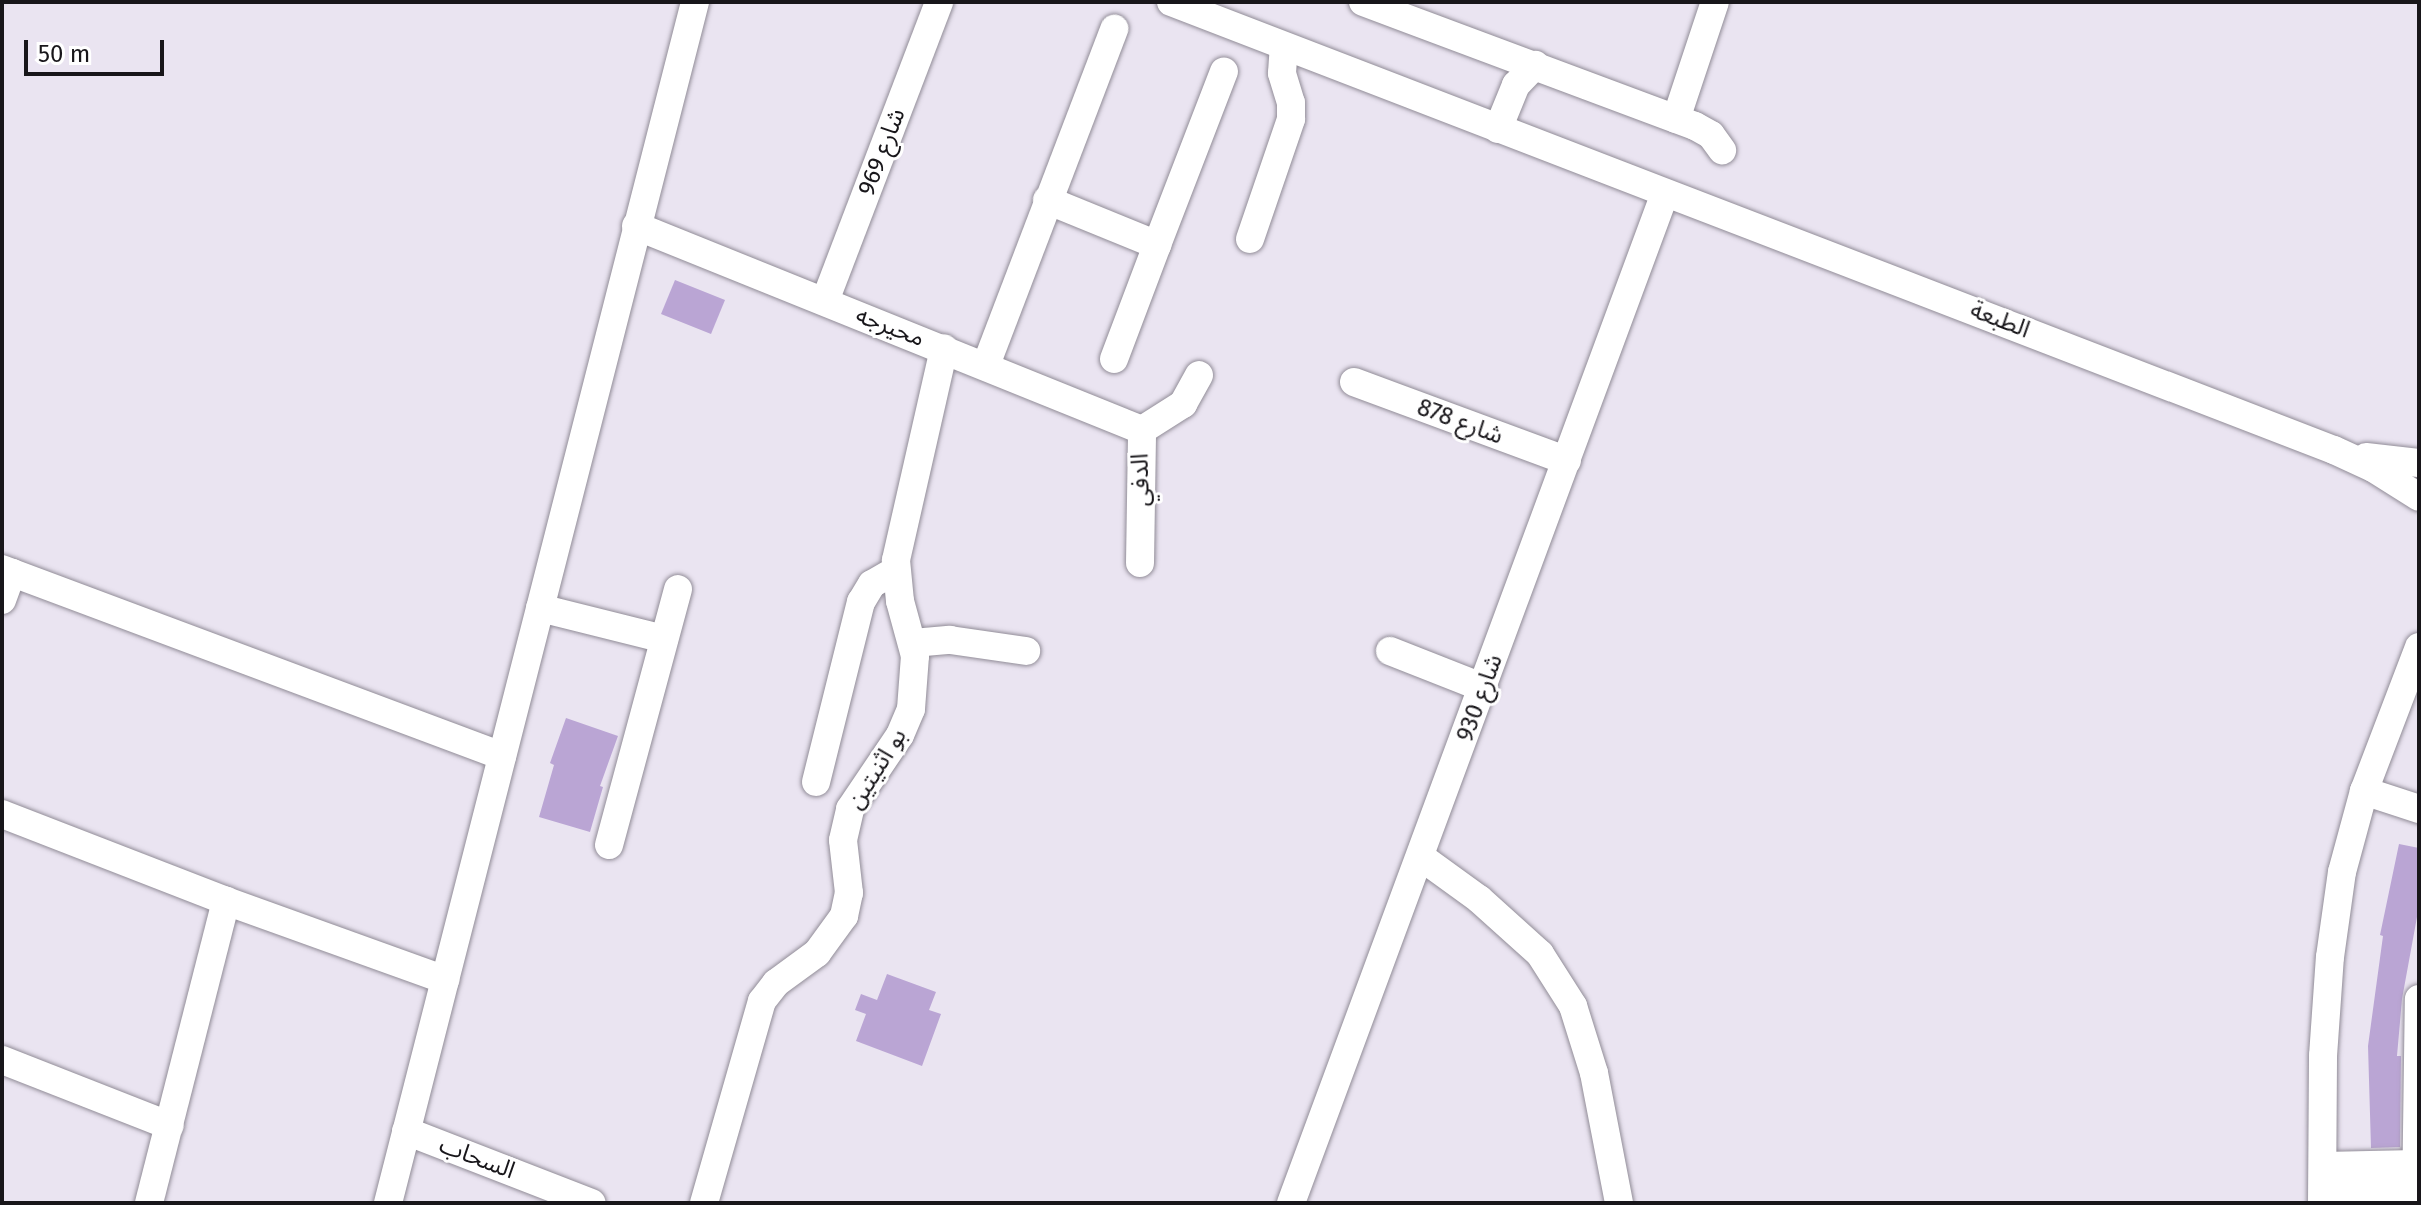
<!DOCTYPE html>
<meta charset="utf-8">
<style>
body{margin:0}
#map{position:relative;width:2421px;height:1205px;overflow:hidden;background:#eae4f1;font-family:"Fira Sans","Noto Sans Arabic",sans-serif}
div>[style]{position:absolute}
.building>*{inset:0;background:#baa5d4}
.roads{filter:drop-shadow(0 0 2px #918c97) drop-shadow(0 0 2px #918c97)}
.minor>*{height:28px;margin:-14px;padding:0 14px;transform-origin:14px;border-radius:14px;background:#fff}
span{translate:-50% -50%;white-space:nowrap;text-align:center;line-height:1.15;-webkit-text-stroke:6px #fff;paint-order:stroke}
.street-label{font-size:24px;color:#18161a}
.frame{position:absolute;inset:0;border:4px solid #18161a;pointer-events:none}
.scale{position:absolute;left:24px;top:40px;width:140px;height:36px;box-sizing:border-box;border:4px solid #18161a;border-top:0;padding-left:10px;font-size:24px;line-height:28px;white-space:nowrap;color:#18161a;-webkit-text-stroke:6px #fff;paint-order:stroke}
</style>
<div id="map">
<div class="building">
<div style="clip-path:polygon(675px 280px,725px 300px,711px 334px,661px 314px)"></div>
<div style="clip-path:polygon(566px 718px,618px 736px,600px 786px,603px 787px,590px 832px,539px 817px,554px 765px,550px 763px)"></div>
<div style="clip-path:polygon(2399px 844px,2419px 848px,2419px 906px,2402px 999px,2397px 1056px,2401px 1056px,2400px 1147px,2371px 1148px,2368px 1046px,2383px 936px,2380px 935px)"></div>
<div style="clip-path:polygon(887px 974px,936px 992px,929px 1010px,941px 1014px,922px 1066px,856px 1041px,866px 1014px,855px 1010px,861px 994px,877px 1000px)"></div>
</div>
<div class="roads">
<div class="minor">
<div style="left:1171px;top:2px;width:1246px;rotate:21.07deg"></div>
<div style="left:2334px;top:450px;width:43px;rotate:24.8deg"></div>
<div style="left:2373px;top:468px;width:54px;rotate:32.2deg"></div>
<div style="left:1363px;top:2px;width:354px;rotate:20.5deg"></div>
<div style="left:1695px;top:126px;width:18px;rotate:29deg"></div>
<div style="left:1711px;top:135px;width:19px;rotate:54deg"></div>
<div style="left:1676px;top:119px;width:123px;rotate:-71.6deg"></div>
<div style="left:1498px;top:129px;width:48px;rotate:-67.8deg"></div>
<div style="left:1516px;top:85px;width:28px;rotate:-46deg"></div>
<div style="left:1047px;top:200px;width:119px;rotate:22.2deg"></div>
<div style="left:1157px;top:245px;width:186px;rotate:-68.9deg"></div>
<div style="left:636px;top:226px;width:546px;rotate:21.96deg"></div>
<div style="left:1250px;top:239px;width:127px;rotate:-71.1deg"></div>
<div style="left:1291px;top:119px;width:16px;rotate:-90deg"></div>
<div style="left:1291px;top:103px;width:31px;rotate:-107deg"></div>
<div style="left:1282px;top:73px;width:26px;rotate:-86deg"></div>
<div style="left:825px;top:301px;width:320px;rotate:-69.1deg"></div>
<div style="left:1114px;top:359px;width:122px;rotate:-69.3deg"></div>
<div style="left:986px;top:365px;width:360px;rotate:-69.1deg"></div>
<div style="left:1354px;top:382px;width:227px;rotate:20.3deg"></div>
<div style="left:2366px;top:457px;width:53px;rotate:6.5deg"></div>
<div style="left:1140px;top:563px;width:133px;rotate:-89.1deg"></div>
<div style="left:1142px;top:430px;width:49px;rotate:-32.4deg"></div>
<div style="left:1183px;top:404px;width:33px;rotate:-61deg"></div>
<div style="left:2px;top:569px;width:534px;rotate:20.51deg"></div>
<div style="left:2px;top:600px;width:29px;rotate:-70deg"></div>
<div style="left:540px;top:608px;width:128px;rotate:14deg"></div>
<div style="left:913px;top:643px;width:37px;rotate:-5deg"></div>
<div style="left:950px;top:640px;width:77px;rotate:8.2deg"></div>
<div style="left:1390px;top:651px;width:101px;rotate:21.5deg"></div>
<div style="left:816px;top:782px;width:186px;rotate:-76deg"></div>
<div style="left:861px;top:602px;width:21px;rotate:-59deg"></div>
<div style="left:872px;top:584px;width:28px;rotate:-30deg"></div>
<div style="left:2364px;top:791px;width:58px;rotate:18.1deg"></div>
<div style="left:2px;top:814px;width:240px;rotate:21.2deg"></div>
<div style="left:226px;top:901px;width:233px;rotate:19.8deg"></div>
<div style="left:609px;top:845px;width:265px;rotate:-74.9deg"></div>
<div style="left:1421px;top:857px;width:72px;rotate:35.9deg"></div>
<div style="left:1479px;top:899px;width:82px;rotate:42deg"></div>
<div style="left:1540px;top:954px;width:62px;rotate:57.6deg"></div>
<div style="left:1573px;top:1006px;width:70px;rotate:72.6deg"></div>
<div style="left:1594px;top:1073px;width:132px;rotate:79.1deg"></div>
<div style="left:2px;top:1060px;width:180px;rotate:21.4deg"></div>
<div style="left:406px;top:1131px;width:199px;rotate:21.2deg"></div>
<div style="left:2323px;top:1166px;width:93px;rotate:-1.2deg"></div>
<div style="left:2323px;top:1191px;width:93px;rotate:-1.8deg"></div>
<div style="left:149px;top:1203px;width:312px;rotate:-75.7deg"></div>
<div style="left:388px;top:1203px;width:1240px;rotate:-75.66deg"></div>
<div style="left:704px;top:1203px;width:210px;rotate:-74deg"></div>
<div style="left:762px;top:1001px;width:23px;rotate:-52deg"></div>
<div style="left:776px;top:983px;width:51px;rotate:-36.2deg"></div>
<div style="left:817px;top:953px;width:46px;rotate:-53.9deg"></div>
<div style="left:844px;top:916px;width:24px;rotate:-78deg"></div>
<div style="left:849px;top:893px;width:53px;rotate:-96.5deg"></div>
<div style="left:843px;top:840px;width:32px;rotate:-77deg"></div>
<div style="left:850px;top:809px;width:89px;rotate:-56deg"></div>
<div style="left:900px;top:735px;width:28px;rotate:-67deg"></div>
<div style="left:911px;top:709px;width:53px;rotate:-85.7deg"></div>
<div style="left:915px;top:656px;width:57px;rotate:-105.3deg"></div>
<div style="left:900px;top:601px;width:41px;rotate:-95.6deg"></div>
<div style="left:896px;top:560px;width:217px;rotate:-77.2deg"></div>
<div style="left:1291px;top:1203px;width:1077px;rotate:-69.68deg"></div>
<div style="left:2322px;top:1203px;width:147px;rotate:-89.6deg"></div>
<div style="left:2323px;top:1056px;width:99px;rotate:-86deg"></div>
<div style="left:2330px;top:957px;width:86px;rotate:-82deg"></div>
<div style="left:2342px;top:872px;width:84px;rotate:-74.8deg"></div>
<div style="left:2364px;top:791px;width:154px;rotate:-69.1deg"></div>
<div style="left:2416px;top:1203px;width:204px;rotate:-89.2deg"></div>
</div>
</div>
<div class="street-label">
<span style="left:882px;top:152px;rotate:-69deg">شارع 969</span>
<span style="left:2000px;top:320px;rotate:21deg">الطبعة</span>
<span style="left:890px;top:327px;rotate:21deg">محيرجه</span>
<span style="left:1460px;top:422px;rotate:20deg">شارع 878</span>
<span style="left:1141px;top:480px;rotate:-92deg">الدفي</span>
<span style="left:1480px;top:698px;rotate:-70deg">شارع 930</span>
<span style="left:877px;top:769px;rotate:-58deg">بو اثنيتين</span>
<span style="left:477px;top:1158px;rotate:21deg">السحاب</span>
</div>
<div class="frame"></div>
<div class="scale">50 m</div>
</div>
